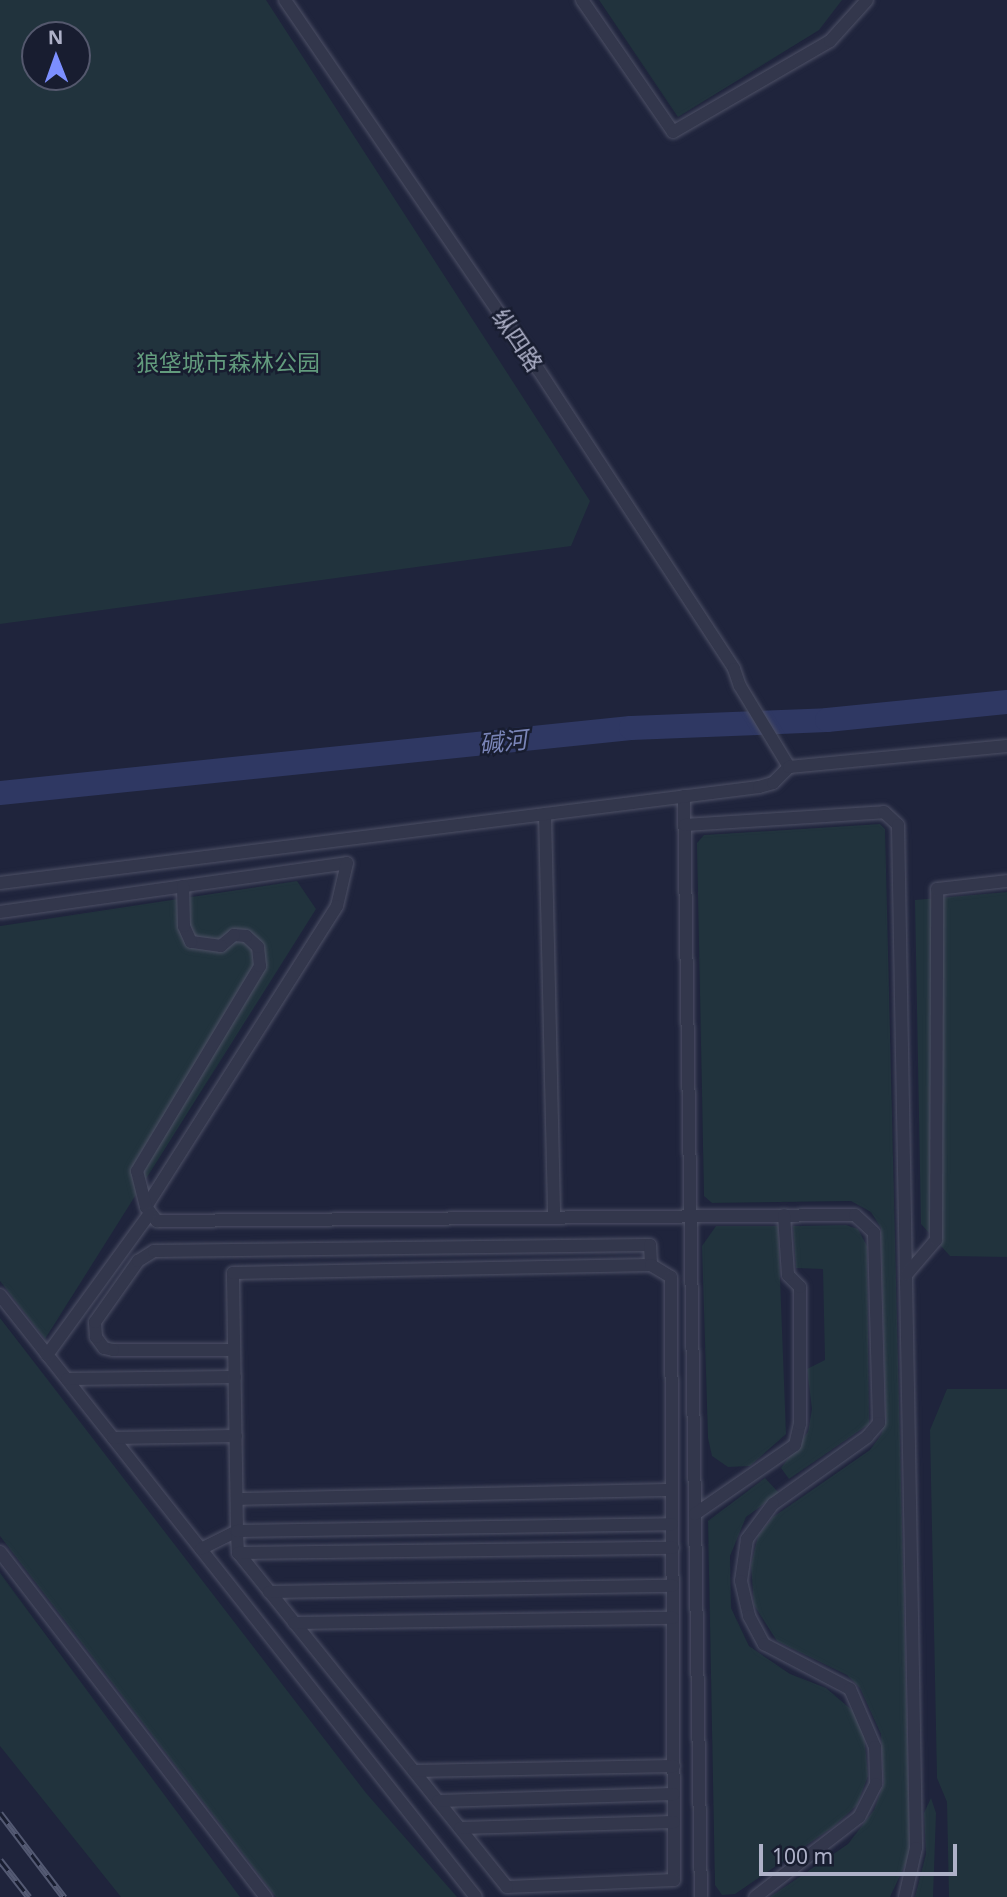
<!DOCTYPE html>
<meta charset="utf-8">
<style>
body{margin:0}
#map{position:relative;width:1007px;height:1897px;overflow:hidden;background:#1f243c;font-family:"Noto Sans","Noto Sans SC",sans-serif}
div>[style]{position:absolute}
.green>*{inset:0;background:#21333d}
.river>*{height:24px;margin:-12px;padding:0 12px;transform-origin:12px;border-radius:12px;background:#2f3863}
.roads{filter:drop-shadow(0 0 2px #4e5166) drop-shadow(0 0 2px #4e5166)}
.street>*{height:12px;margin:-6px;padding:0 6px;transform-origin:6px;border-radius:6px;background:#33374c}
.rail>*{height:7px;margin-top:-3.5px;transform-origin:0;background:repeating-linear-gradient(90deg,#181d30 0 13px,#545a73 0 26px);box-sizing:border-box;border-block:2px solid #545a73}
span{translate:-50% -50%;white-space:nowrap;text-align:center;line-height:1.15;-webkit-text-stroke:5px #181d30;paint-order:stroke}
.street-label{font-size:23px;color:#aeb1c8}
.park-label{font-size:23px;color:#629b7d}
.water-label{font-size:24px;color:#7a85b8;font-style:italic}
.north{position:absolute;left:21px;top:21px;width:70px;height:70px;box-sizing:border-box;background:#181d30;border:2px solid #54586d;border-radius:50%;rotate:359deg;font-size:19px;font-weight:700;line-height:28px;text-align:center;color:#aeb1c8}
.north::after{content:'';display:block;margin:auto;width:24px;height:32px;background:#7c8fff;clip-path:polygon(50% 0,100% 100%,50% 72%,0 100%)}
.scale{position:absolute;left:759px;top:1844px;width:198px;height:32px;box-sizing:border-box;border:4px solid #aeb1c8;border-top:0;padding-left:9px;font-size:21px;line-height:24px;white-space:nowrap;color:#aeb1c8;-webkit-text-stroke:5px #181d30;paint-order:stroke}
</style>
<div id="map">
<div class="green">
<div style="clip-path:polygon(evenodd,0 0,266px 0,590px 501px,571px 546px,0 624px,0 0,35px 35px,77px 35px,77px 77px,35px 77px,35px 35px)"></div>
<div style="clip-path:polygon(599px 0,842px 0,819px 30px,678px 117px)"></div>
<div style="clip-path:polygon(880px 824px,885px 829px,910px 1854px,890px 1897px,770px 1897px,848px 1844px,874px 1810px,884px 1783px,881px 1734px,860px 1688px,847px 1675px,777px 1641px,754px 1605px,751px 1565px,758px 1536px,773px 1517px,870px 1450px,881px 1435px,886px 1420px,881px 1228px,871px 1212px,851px 1201px,712px 1203px,704px 1196px,697px 843px,704px 835px)"></div>
<div style="clip-path:polygon(297px 881px,316px 909px,45px 1339px,0 1281px,0 926px)"></div>
<div style="clip-path:polygon(1007px 892px,1007px 1257px,950px 1256px,921px 1224px,915px 900px)"></div>
<div style="clip-path:polygon(846px 1225px,858px 1229px,867px 1246px,869px 1424px,789px 1479px,781px 1468px,808px 1432px,812px 1409px,807px 1369px,825px 1360px,823px 1269px,796px 1268px,793px 1226px)"></div>
<div style="clip-path:polygon(716px 1226px,778px 1226px,786px 1434px,750px 1466px,728px 1467px,712px 1456px,708px 1438px,702px 1246px)"></div>
<div style="clip-path:polygon(0 1318px,366px 1793px,457px 1897px,276px 1897px,0 1536px)"></div>
<div style="clip-path:polygon(947px 1389px,1007px 1389px,1007px 1897px,949px 1897px,947px 1802px,937px 1778px,930px 1430px)"></div>
<div style="clip-path:polygon(765px 1478px,779px 1493px,746px 1517px,730px 1556px,731px 1608px,749px 1646px,790px 1674px,826px 1688px,853px 1711px,864px 1734px,868px 1776px,857px 1805px,833px 1827px,735px 1894px,722px 1895px,715px 1885px,708px 1521px)"></div>
<div style="clip-path:polygon(0 1573px,240px 1897px,121px 1897px,0 1746px)"></div>
<div style="clip-path:polygon(931px 1798px,936px 1813px,933px 1897px,915px 1897px,926px 1854px,924px 1813px)"></div>
</div>
<div class="river">
<div style="left:0;top:793px;width:634px;rotate:-5.88deg"></div>
<div style="left:631px;top:728px;width:196px;rotate:-2.3deg"></div>
<div style="left:827px;top:720px;width:181px;rotate:-5.7deg"></div>
</div>
<div class="roads">
<div class="street">
<div style="left:285px;top:0;width:447px;rotate:55.6deg"></div>
<div style="left:538px;top:369px;width:358px;rotate:56.8deg"></div>
<div style="left:734px;top:669px;width:18px;rotate:71deg"></div>
<div style="left:740px;top:686px;width:95px;rotate:58.8deg"></div>
<div style="left:582px;top:0;width:160px;rotate:55.4deg"></div>
<div style="left:673px;top:132px;width:181px;rotate:-30.1deg"></div>
<div style="left:830px;top:41px;width:55px;rotate:-47.9deg"></div>
<div style="left:684px;top:796px;width:1101px;rotate:89.12deg"></div>
<div style="left:545px;top:814px;width:402px;rotate:88.7deg"></div>
<div style="left:685px;top:825px;width:199px;rotate:-3.7deg"></div>
<div style="left:884px;top:812px;width:19px;rotate:43deg"></div>
<div style="left:898px;top:825px;width:1023px;rotate:88.99deg"></div>
<div style="left:916px;top:1848px;width:50px;rotate:102.7deg"></div>
<div style="left:0;top:883px;width:765px;rotate:-7.21deg"></div>
<div style="left:759px;top:787px;width:15px;rotate:-16deg"></div>
<div style="left:773px;top:783px;width:23px;rotate:-45deg"></div>
<div style="left:789px;top:767px;width:219px;rotate:-5.5deg"></div>
<div style="left:0;top:912px;width:350px;rotate:-8deg"></div>
<div style="left:347px;top:863px;width:44px;rotate:103.1deg"></div>
<div style="left:337px;top:906px;width:356px;rotate:122.4deg"></div>
<div style="left:146px;top:1207px;width:18px;rotate:52deg"></div>
<div style="left:157px;top:1221px;width:698px;rotate:-0.49deg"></div>
<div style="left:855px;top:1215px;width:26px;rotate:43deg"></div>
<div style="left:874px;top:1233px;width:190px;rotate:88.5deg"></div>
<div style="left:879px;top:1423px;width:18px;rotate:131deg"></div>
<div style="left:867px;top:1437px;width:115px;rotate:144.5deg"></div>
<div style="left:773px;top:1504px;width:44px;rotate:126.6deg"></div>
<div style="left:747px;top:1539px;width:42px;rotate:98.1deg"></div>
<div style="left:741px;top:1581px;width:36px;rotate:77deg"></div>
<div style="left:749px;top:1616px;width:32px;rotate:62deg"></div>
<div style="left:764px;top:1644px;width:97px;rotate:27.6deg"></div>
<div style="left:850px;top:1689px;width:63px;rotate:66.7deg"></div>
<div style="left:875px;top:1747px;width:37px;rotate:88deg"></div>
<div style="left:876px;top:1784px;width:37px;rotate:117deg"></div>
<div style="left:859px;top:1817px;width:131px;rotate:142.4deg"></div>
<div style="left:146px;top:1207px;width:37px;rotate:-104deg"></div>
<div style="left:137px;top:1171px;width:239px;rotate:-59deg"></div>
<div style="left:260px;top:966px;width:19px;rotate:-96deg"></div>
<div style="left:258px;top:947px;width:16px;rotate:-137deg"></div>
<div style="left:246px;top:936px;width:12px;rotate:-175deg"></div>
<div style="left:234px;top:935px;width:17px;rotate:140deg"></div>
<div style="left:221px;top:946px;width:30px;rotate:-172deg"></div>
<div style="left:191px;top:942px;width:17px;rotate:-114deg"></div>
<div style="left:184px;top:926px;width:40px;rotate:-91.4deg"></div>
<div style="left:906px;top:1275px;width:46px;rotate:-49.4deg"></div>
<div style="left:936px;top:1240px;width:351px;rotate:-89.8deg"></div>
<div style="left:937px;top:889px;width:70px;rotate:-6.5deg"></div>
<div style="left:0;top:1295px;width:767px;rotate:51.67deg"></div>
<div style="left:234px;top:1350px;width:121px;rotate:180deg"></div>
<div style="left:113px;top:1350px;width:9px;rotate:-167deg"></div>
<div style="left:104px;top:1348px;width:14px;rotate:-126deg"></div>
<div style="left:96px;top:1337px;width:15px;rotate:-94deg"></div>
<div style="left:95px;top:1322px;width:75px;rotate:-54.8deg"></div>
<div style="left:138px;top:1261px;width:19px;rotate:-32deg"></div>
<div style="left:154px;top:1251px;width:496px;rotate:-0.7deg"></div>
<div style="left:650px;top:1245px;width:20px;rotate:87deg"></div>
<div style="left:47px;top:1355px;width:175px;rotate:-54deg"></div>
<div style="left:67px;top:1379px;width:168px;rotate:-0.7deg"></div>
<div style="left:113px;top:1438px;width:123px;rotate:-0.9deg"></div>
<div style="left:237px;top:1499px;width:435px;rotate:-1.2deg"></div>
<div style="left:695px;top:1514px;width:121px;rotate:-34.6deg"></div>
<div style="left:795px;top:1445px;width:22px;rotate:-77deg"></div>
<div style="left:800px;top:1424px;width:137px;rotate:-90deg"></div>
<div style="left:800px;top:1287px;width:17px;rotate:-135deg"></div>
<div style="left:788px;top:1275px;width:60px;rotate:-93.8deg"></div>
<div style="left:201px;top:1549px;width:40px;rotate:-26.6deg"></div>
<div style="left:237px;top:1531px;width:258px;rotate:-90.9deg"></div>
<div style="left:233px;top:1273px;width:418px;rotate:-1.1deg"></div>
<div style="left:651px;top:1265px;width:23px;rotate:31deg"></div>
<div style="left:671px;top:1277px;width:603px;rotate:89.71deg"></div>
<div style="left:674px;top:1880px;width:167px;rotate:177.6deg"></div>
<div style="left:507px;top:1887px;width:429px;rotate:-128.8deg"></div>
<div style="left:238px;top:1553px;width:22px;rotate:-93deg"></div>
<div style="left:237px;top:1531px;width:435px;rotate:-0.9deg"></div>
<div style="left:0;top:1552px;width:436px;rotate:52.4deg"></div>
<div style="left:238px;top:1553px;width:435px;rotate:-0.7deg"></div>
<div style="left:269px;top:1592px;width:404px;rotate:-0.9deg"></div>
<div style="left:294px;top:1623px;width:379px;rotate:-0.8deg"></div>
<div style="left:414px;top:1771px;width:260px;rotate:-1.1deg"></div>
<div style="left:438px;top:1801px;width:236px;rotate:-1.7deg"></div>
<div style="left:460px;top:1828px;width:214px;rotate:-1.6deg"></div>
</div>
</div>
<div class="rail">
<div style="left:0;top:1813px;width:106px;rotate:52.7deg"></div>
<div style="left:0;top:1860px;width:47px;rotate:51.9deg"></div>
</div>
<div class="street-label">
<span style="left:518px;top:340px;rotate:56deg">纵四路</span>
</div>
<div class="park-label">
<span style="left:228px;top:362px">狼垡城市森林公园</span>
</div>
<div class="water-label">
<span style="left:503px;top:741px;rotate:-6deg">碱河</span>
</div>
<div class="north">N</div>
<div class="scale">100 m</div>
</div>
